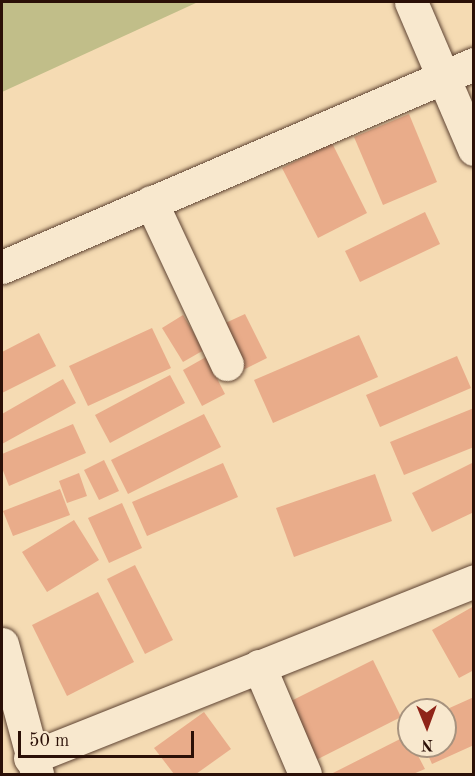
<!DOCTYPE html>
<style>
body{margin:0}
#map{position:relative;width:475px;height:776px;overflow:hidden;background:#f5dbb3;font-family:"Old Standard TT",serif}
div>[style]{position:absolute}
.green>*{inset:0;background:#c1be89}
.building>*{inset:0;background:#e9ac8a}
.roads{filter:drop-shadow(0 0 2px #5e4332) drop-shadow(0 0 2px #5e4332)}
.minor>*{height:33px;margin:-16.5px;padding:0 16.5px;transform-origin:16.5px;border-radius:16.5px;background:#f8e8ce}
span{translate:-50% -50%;white-space:nowrap;text-align:center;line-height:1.15;-webkit-text-stroke:4.5px #f8e8ce;paint-order:stroke}
.frame{position:absolute;inset:0;border:3px solid #2b1007;pointer-events:none}
.north{position:absolute;left:397px;top:698px;width:60px;height:60px;box-sizing:border-box;background:#f8e8ce;border:2px solid #a6927e;border-radius:50%;rotate:179deg;font-size:16px;font-weight:700;line-height:24px;text-align:center;color:#2b1007}
.north::after{content:'';display:block;margin:auto;width:21px;height:27px;background:#8f2418;clip-path:polygon(50% 0,100% 100%,50% 72%,0 100%)}
.scale{position:absolute;left:18px;top:731px;width:176px;height:27px;box-sizing:border-box;border:3px solid #2b1007;border-top:0;padding-left:8px;font-size:18px;line-height:21px;white-space:nowrap;color:#2b1007;-webkit-text-stroke:4px #f8e8ce;paint-order:stroke}
</style>
<div id="map">
<div class="green">
<div style="clip-path:polygon(2px 2px,198px 2px,2px 92px)"></div>
</div>
<div class="building">
<div style="clip-path:polygon(409px 114px,437px 182px,383px 205px,354px 137px)"></div>
<div style="clip-path:polygon(332px 143px,367px 213px,318px 238px,282px 168px)"></div>
<div style="clip-path:polygon(425px 212px,440px 244px,360px 282px,345px 251px)"></div>
<div style="clip-path:polygon(245px 314px,267px 358px,243px 370px,221px 325px)"></div>
<div style="clip-path:polygon(183px 315px,204px 350px,183px 362px,162px 328px)"></div>
<div style="clip-path:polygon(152px 328px,171px 368px,88px 406px,69px 366px)"></div>
<div style="clip-path:polygon(39px 333px,56px 366px,2px 393px,2px 352px)"></div>
<div style="clip-path:polygon(359px 335px,378px 377px,273px 423px,254px 380px)"></div>
<div style="clip-path:polygon(457px 356px,471px 388px,380px 427px,366px 395px)"></div>
<div style="clip-path:polygon(206px 357px,225px 394px,202px 406px,183px 370px)"></div>
<div style="clip-path:polygon(170px 375px,185px 403px,110px 443px,95px 415px)"></div>
<div style="clip-path:polygon(63px 379px,76px 403px,2px 444px,2px 414px)"></div>
<div style="clip-path:polygon(474px 408px,474px 447px,404px 475px,390px 442px)"></div>
<div style="clip-path:polygon(204px 414px,221px 447px,128px 494px,111px 460px)"></div>
<div style="clip-path:polygon(73px 424px,86px 453px,9px 486px,2px 468px,2px 454px)"></div>
<div style="clip-path:polygon(104px 460px,119px 491px,99px 500px,84px 470px)"></div>
<div style="clip-path:polygon(474px 462px,474px 512px,432px 532px,412px 493px)"></div>
<div style="clip-path:polygon(223px 463px,238px 497px,147px 536px,132px 502px)"></div>
<div style="clip-path:polygon(79px 473px,87px 496px,67px 503px,59px 481px)"></div>
<div style="clip-path:polygon(375px 474px,392px 521px,294px 557px,276px 508px)"></div>
<div style="clip-path:polygon(60px 489px,70px 515px,13px 536px,3px 511px)"></div>
<div style="clip-path:polygon(122px 503px,142px 548px,109px 563px,88px 518px)"></div>
<div style="clip-path:polygon(74px 520px,99px 560px,47px 592px,22px 552px)"></div>
<div style="clip-path:polygon(135px 565px,173px 640px,145px 654px,107px 579px)"></div>
<div style="clip-path:polygon(98px 592px,134px 662px,67px 696px,32px 625px)"></div>
<div style="clip-path:polygon(474px 606px,474px 670px,459px 678px,432px 630px)"></div>
<div style="clip-path:polygon(373px 660px,401px 717px,316px 760px,287px 703px)"></div>
<div style="clip-path:polygon(474px 697px,474px 745px,432px 764px,424px 746px,445px 746px,445px 710px)"></div>
<div style="clip-path:polygon(204px 712px,231px 749px,196px 774px,174px 774px,154px 748px)"></div>
<div style="clip-path:polygon(408px 735px,409px 746px,413px 746px,425px 769px,413px 774px,331px 774px)"></div>
</div>
<div class="roads">
<div class="minor">
<div style="left:411px;top:2px;width:160px;rotate:66.8deg"></div>
<div style="left:151px;top:202px;width:179px;rotate:64.9deg"></div>
<div style="left:2px;top:267px;width:514px;rotate:-23.27deg"></div>
<div style="left:2px;top:644px;width:135px;rotate:74.9deg"></div>
<div style="left:259px;top:666px;width:117px;rotate:66.9deg"></div>
<div style="left:30px;top:758px;width:478px;rotate:-21.7deg"></div>
</div>
</div>
<div class="frame"></div>
<div class="north">N</div>
<div class="scale">50 m</div>
</div>
